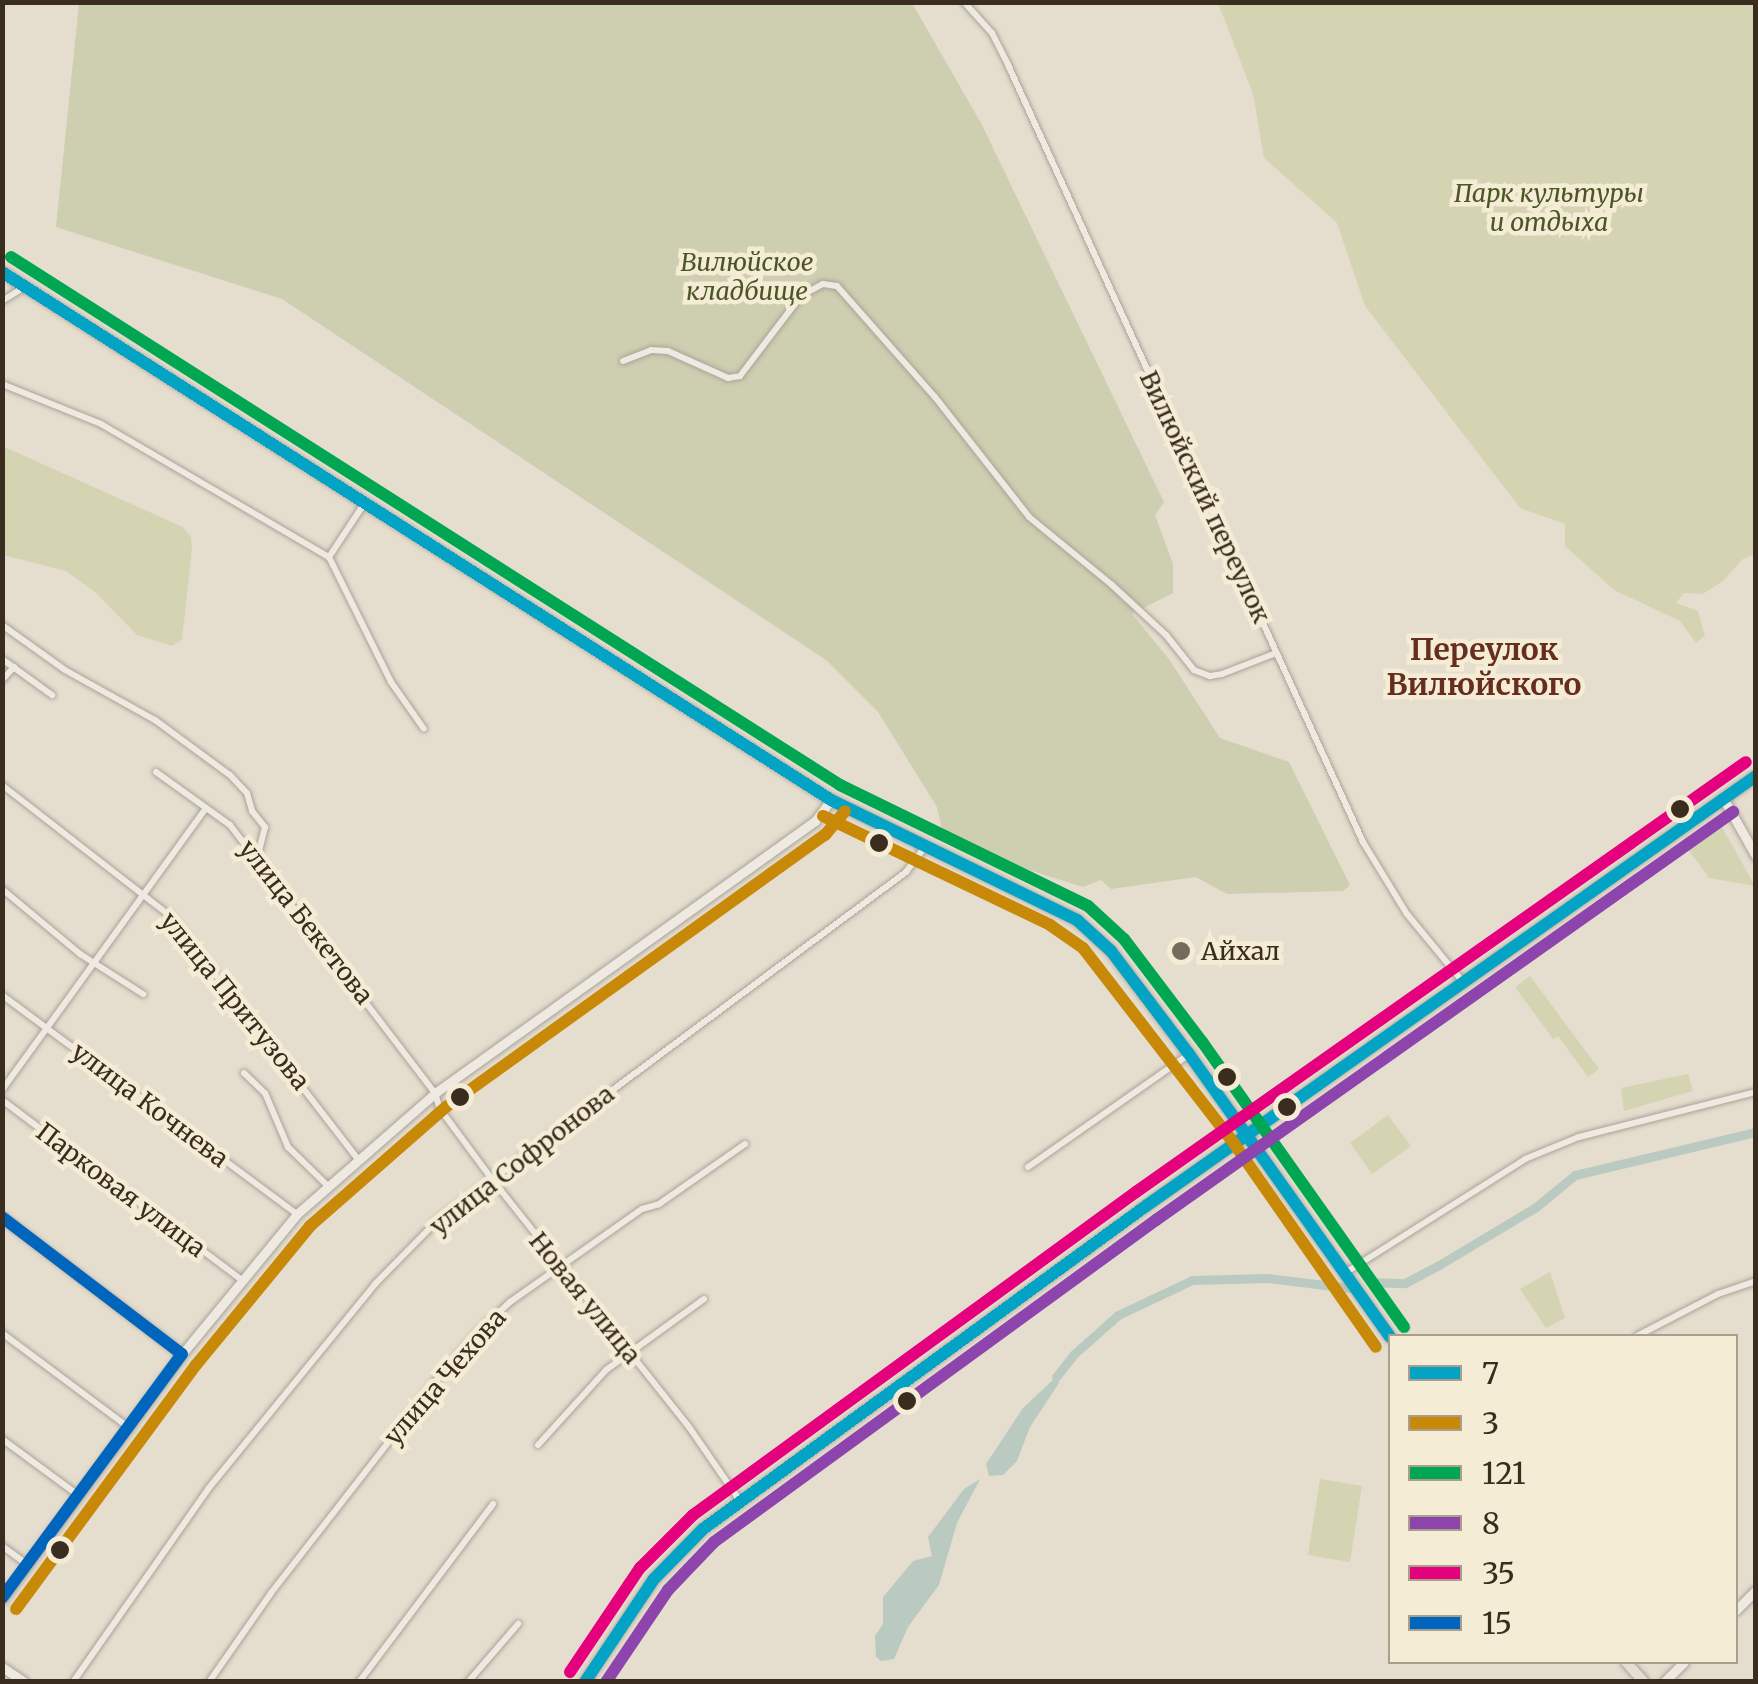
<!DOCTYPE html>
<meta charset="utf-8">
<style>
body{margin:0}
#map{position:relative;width:1758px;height:1684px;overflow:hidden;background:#e5decf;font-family:Merriweather,serif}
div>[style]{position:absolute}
.green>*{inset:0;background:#d4d4b2}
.cemetery>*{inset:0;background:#ceceb1}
.water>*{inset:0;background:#bacac0}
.canal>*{height:9px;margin:-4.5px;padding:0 4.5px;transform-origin:4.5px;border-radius:4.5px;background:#bacac0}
.roads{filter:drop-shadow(0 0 2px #aaa398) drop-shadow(0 0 2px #aaa398)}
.street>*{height:6px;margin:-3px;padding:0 3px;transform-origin:3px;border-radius:3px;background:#eee9e1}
.secondary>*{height:9px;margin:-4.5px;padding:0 4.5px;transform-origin:4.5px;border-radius:4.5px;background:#eee9e1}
.primary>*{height:10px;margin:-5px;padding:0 5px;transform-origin:5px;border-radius:5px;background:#e4dfd2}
.bus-1>*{height:12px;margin:-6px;padding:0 6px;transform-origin:6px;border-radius:6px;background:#03a3c5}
.bus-2>*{height:12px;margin:-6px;padding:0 6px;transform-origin:6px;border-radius:6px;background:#c88808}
.bus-3>*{height:12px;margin:-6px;padding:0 6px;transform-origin:6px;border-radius:6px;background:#00a651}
.bus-4>*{height:12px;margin:-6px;padding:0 6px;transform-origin:6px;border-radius:6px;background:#8e44ad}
.bus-5>*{height:12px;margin:-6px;padding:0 6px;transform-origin:6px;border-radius:6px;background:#e5007d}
.bus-6>*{height:12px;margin:-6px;padding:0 6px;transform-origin:6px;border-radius:6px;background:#0065bd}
.dots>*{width:28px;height:28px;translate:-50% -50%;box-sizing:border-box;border:5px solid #f5ecd6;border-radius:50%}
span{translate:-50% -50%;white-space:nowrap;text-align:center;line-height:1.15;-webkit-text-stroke:9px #f5ecd6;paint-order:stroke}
.park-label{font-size:25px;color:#4a5626;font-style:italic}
.street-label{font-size:25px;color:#3a2c1f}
.poi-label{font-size:25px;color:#3a2c1f}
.left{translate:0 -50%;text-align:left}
.quarter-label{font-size:30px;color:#662e1f;font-weight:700}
.frame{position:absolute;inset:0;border:5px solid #3a2c1f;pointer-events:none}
.legend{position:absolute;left:1388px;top:1334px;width:350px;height:330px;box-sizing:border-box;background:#f5ecd6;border:2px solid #aa9f8d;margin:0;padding:12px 18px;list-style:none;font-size:30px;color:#3a2c1f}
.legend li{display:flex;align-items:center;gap:20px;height:50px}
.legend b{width:50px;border:2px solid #aa9f8d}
</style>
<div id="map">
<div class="green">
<div style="clip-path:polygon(1218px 3px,1755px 3px,1755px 554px,1743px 559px,1723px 581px,1703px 594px,1684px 593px,1676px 603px,1698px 611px,1705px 636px,1696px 643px,1680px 621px,1614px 590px,1565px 546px,1565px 524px,1520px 508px,1365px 306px,1337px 223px,1264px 158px,1253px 94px)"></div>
<div style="clip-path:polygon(2px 446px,183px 527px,191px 537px,192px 549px,182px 640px,172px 646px,137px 635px,95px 592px,66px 571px,3px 555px)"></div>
<div style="clip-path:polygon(1722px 827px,1755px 886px,1709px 878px,1688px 849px)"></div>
<div style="clip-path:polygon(1530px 976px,1599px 1069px,1588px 1077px,1558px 1036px,1553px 1039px,1515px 987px)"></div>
<div style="clip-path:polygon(1688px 1074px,1693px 1091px,1624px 1111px,1621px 1088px)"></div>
<div style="clip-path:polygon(1388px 1115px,1411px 1146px,1372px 1174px,1350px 1143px)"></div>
<div style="clip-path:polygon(1550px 1272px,1565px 1318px,1546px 1328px,1520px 1289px)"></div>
<div style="clip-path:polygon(1320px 1479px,1362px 1486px,1350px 1562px,1308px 1555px)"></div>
</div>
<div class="cemetery">
<div style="clip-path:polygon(79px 3px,912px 3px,981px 123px,1164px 502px,1155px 515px,1173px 564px,1173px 593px,1132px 614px,1169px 659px,1220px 738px,1289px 762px,1350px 885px,1343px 891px,1227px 894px,1196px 877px,1111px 889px,1101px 880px,1083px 887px,991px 858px,942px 829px,937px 807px,878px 712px,826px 660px,282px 299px,56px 227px)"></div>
</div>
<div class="water">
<div style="clip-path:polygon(1056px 1377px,1059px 1383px,1030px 1427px,1017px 1461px,1003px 1475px,989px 1476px,986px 1464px,1023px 1408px)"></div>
<div style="clip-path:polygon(980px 1479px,957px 1523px,939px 1585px,908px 1627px,894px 1659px,881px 1661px,876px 1657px,875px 1636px,883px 1624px,883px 1597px,913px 1561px,932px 1556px,928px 1537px,964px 1489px)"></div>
</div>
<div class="canal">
<div style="left:1370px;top:1282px;width:35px;rotate:2deg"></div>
<div style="left:1405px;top:1283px;width:38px;rotate:-28deg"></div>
<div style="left:1439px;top:1265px;width:113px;rotate:-30.9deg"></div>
<div style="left:1536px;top:1207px;width:50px;rotate:-39.4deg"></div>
<div style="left:1575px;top:1175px;width:186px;rotate:-13.4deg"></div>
<div style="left:1056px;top:1377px;width:28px;rotate:-52deg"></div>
<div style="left:1073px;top:1355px;width:60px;rotate:-41.6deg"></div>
<div style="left:1118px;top:1315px;width:82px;rotate:-25.3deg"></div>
<div style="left:1192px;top:1280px;width:76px;rotate:-1.5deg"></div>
<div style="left:1268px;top:1278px;width:82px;rotate:7deg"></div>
</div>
<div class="roads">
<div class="street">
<div style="left:964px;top:2px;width:42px;rotate:47.9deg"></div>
<div style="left:992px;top:33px;width:38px;rotate:63deg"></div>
<div style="left:1009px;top:67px;width:852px;rotate:65.45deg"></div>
<div style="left:1363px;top:842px;width:84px;rotate:58.6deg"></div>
<div style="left:1407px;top:914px;width:88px;rotate:50.5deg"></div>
<div style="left:2px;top:301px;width:26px;rotate:-32deg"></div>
<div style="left:623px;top:361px;width:30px;rotate:-21deg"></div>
<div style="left:651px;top:350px;width:17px;rotate:3deg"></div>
<div style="left:668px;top:351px;width:66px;rotate:24.2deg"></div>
<div style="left:728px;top:378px;width:12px;rotate:-9deg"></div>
<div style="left:740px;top:376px;width:101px;rotate:-52.7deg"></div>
<div style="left:801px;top:296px;width:25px;rotate:-29deg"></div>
<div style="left:823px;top:284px;width:14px;rotate:8deg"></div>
<div style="left:837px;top:286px;width:148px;rotate:48.6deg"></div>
<div style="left:935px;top:397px;width:152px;rotate:51.9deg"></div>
<div style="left:1029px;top:517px;width:107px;rotate:39.3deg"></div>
<div style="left:1112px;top:585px;width:74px;rotate:42.8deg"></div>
<div style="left:1166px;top:635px;width:45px;rotate:51.3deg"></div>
<div style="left:1194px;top:670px;width:17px;rotate:21deg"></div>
<div style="left:1210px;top:676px;width:12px;rotate:-9deg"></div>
<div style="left:1222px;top:674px;width:58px;rotate:-21.3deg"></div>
<div style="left:2px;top:384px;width:107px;rotate:22deg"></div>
<div style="left:101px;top:424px;width:264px;rotate:30.3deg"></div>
<div style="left:364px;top:504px;width:64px;rotate:123.4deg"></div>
<div style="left:329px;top:557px;width:140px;rotate:63.6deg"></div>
<div style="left:391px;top:682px;width:57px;rotate:54.9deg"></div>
<div style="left:2px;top:625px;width:77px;rotate:35.5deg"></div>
<div style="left:65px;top:670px;width:103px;rotate:29.1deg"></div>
<div style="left:155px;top:720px;width:93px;rotate:36.3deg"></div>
<div style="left:230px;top:775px;width:25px;rotate:47deg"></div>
<div style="left:247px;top:793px;width:19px;rotate:74deg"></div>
<div style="left:252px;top:811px;width:21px;rotate:51deg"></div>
<div style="left:265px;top:827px;width:32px;rotate:104deg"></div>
<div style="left:2px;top:659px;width:62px;rotate:35.8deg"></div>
<div style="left:2px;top:680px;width:18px;rotate:-47deg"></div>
<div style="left:156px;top:772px;width:91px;rotate:35.6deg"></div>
<div style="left:230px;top:825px;width:337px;rotate:52.6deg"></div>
<div style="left:435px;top:1093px;width:17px;rotate:73deg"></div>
<div style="left:440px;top:1109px;width:86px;rotate:53.5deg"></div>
<div style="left:491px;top:1178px;width:318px;rotate:51.5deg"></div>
<div style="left:689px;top:1427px;width:90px;rotate:55.4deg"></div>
<div style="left:2px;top:785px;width:213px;rotate:37.9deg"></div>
<div style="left:170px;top:916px;width:306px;rotate:52.3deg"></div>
<div style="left:2px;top:889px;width:102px;rotate:39.8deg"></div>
<div style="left:80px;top:954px;width:75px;rotate:32.4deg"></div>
<div style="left:2px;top:995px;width:367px;rotate:36.6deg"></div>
<div style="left:244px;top:1073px;width:29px;rotate:44deg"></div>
<div style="left:265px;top:1093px;width:59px;rotate:66.9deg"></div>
<div style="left:288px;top:1147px;width:56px;rotate:44.3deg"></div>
<div style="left:2px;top:1090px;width:348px;rotate:-54.1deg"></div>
<div style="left:2px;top:1100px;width:298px;rotate:36.9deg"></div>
<div style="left:1028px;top:1167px;width:195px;rotate:-35deg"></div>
<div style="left:1345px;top:1273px;width:213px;rotate:-32.3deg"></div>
<div style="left:1525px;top:1159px;width:58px;rotate:-22.2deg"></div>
<div style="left:1579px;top:1137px;width:183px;rotate:-14.3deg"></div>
<div style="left:2px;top:1333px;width:157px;rotate:36.7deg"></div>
<div style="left:1637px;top:1336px;width:91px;rotate:-27.4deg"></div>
<div style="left:1718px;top:1294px;width:40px;rotate:-18.9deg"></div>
<div style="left:2px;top:1439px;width:94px;rotate:36.4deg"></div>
<div style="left:538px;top:1445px;width:101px;rotate:-47.8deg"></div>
<div style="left:606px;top:1370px;width:121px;rotate:-35.9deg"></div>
<div style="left:2px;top:1546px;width:31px;rotate:36deg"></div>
<div style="left:73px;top:1682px;width:236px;rotate:-55deg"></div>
<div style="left:208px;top:1489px;width:266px;rotate:-50.8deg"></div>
<div style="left:376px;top:1283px;width:90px;rotate:-45.5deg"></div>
<div style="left:439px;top:1219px;width:582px;rotate:-36.61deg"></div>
<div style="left:906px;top:872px;width:31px;rotate:-53deg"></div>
<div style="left:209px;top:1682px;width:108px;rotate:-55.1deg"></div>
<div style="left:271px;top:1593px;width:267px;rotate:-52.1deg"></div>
<div style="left:435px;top:1382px;width:69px;rotate:-49.1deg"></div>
<div style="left:480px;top:1330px;width:41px;rotate:-43deg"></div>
<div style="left:510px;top:1302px;width:161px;rotate:-35.2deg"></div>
<div style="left:642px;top:1209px;width:18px;rotate:-16deg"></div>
<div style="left:659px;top:1204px;width:105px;rotate:-34.9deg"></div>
<div style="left:359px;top:1682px;width:223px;rotate:-53deg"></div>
<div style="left:468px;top:1682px;width:77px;rotate:-49.2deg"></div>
</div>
<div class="secondary">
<div style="left:1723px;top:798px;width:67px;rotate:60.4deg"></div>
<div style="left:2px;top:1217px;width:226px;rotate:37.3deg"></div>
<div style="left:2px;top:1599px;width:304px;rotate:-53.7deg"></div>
<div style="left:182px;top:1354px;width:181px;rotate:-50.6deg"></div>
<div style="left:297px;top:1214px;width:184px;rotate:-41.2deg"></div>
<div style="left:435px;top:1093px;width:467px;rotate:-35.6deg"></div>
<div style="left:815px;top:821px;width:26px;rotate:-53deg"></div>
<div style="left:1736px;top:1610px;width:28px;rotate:-45deg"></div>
<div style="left:2px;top:1667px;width:27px;rotate:34deg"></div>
<div style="left:1664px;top:1682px;width:28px;rotate:-45deg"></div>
</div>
<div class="primary">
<div style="left:2px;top:272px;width:983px;rotate:32.49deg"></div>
<div style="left:831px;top:800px;width:274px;rotate:26deg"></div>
<div style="left:1077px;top:920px;width:46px;rotate:42.4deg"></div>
<div style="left:1111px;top:951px;width:129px;rotate:52.9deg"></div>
<div style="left:1189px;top:1054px;width:347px;rotate:54.6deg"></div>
<div style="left:1626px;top:1662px;width:27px;rotate:48deg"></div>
<div style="left:585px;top:1682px;width:124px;rotate:-56.2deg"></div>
<div style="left:654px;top:1579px;width:70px;rotate:-45.6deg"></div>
<div style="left:703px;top:1529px;width:548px;rotate:-36.1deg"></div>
<div style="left:1146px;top:1206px;width:746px;rotate:-35.18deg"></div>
</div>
</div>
<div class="bus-1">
<div style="left:2px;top:272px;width:983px;rotate:32.49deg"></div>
<div style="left:831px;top:800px;width:274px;rotate:26deg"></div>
<div style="left:1077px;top:920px;width:46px;rotate:42.4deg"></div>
<div style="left:1111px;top:951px;width:129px;rotate:52.9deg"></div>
<div style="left:1189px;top:1054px;width:347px;rotate:54.6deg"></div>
<div style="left:585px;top:1682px;width:124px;rotate:-56.2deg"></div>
<div style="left:654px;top:1579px;width:70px;rotate:-45.6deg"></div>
<div style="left:703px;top:1529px;width:548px;rotate:-36.1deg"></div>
<div style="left:1146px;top:1206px;width:746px;rotate:-35.18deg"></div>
</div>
<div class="bus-2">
<div style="left:823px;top:816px;width:252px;rotate:25.6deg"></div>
<div style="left:1050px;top:925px;width:40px;rotate:34.9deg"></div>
<div style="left:1083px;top:948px;width:249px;rotate:52.3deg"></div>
<div style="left:1235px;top:1145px;width:246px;rotate:55.1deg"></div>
<div style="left:16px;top:1609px;width:303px;rotate:-53.6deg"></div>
<div style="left:196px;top:1365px;width:180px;rotate:-50.6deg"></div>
<div style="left:310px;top:1226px;width:181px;rotate:-41.2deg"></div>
<div style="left:446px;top:1107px;width:467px;rotate:-35.7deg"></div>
<div style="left:825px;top:835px;width:31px;rotate:-50deg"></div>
</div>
<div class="bus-3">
<div style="left:11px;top:257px;width:983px;rotate:32.49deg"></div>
<div style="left:840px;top:785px;width:276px;rotate:26deg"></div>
<div style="left:1088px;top:906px;width:49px;rotate:42.5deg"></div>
<div style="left:1124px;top:939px;width:131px;rotate:52.8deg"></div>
<div style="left:1203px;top:1043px;width:348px;rotate:54.7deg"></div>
</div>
<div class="bus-4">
<div style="left:606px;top:1682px;width:111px;rotate:-56deg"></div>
<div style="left:668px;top:1590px;width:66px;rotate:-46.2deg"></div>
<div style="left:714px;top:1542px;width:547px;rotate:-36.07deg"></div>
<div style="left:1156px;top:1220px;width:707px;rotate:-35.26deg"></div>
</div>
<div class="bus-5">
<div style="left:570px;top:1672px;width:125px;rotate:-56.1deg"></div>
<div style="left:640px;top:1568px;width:75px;rotate:-45deg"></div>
<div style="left:693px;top:1515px;width:548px;rotate:-36.1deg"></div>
<div style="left:1136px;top:1192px;width:746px;rotate:-35.18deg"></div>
</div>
<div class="bus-6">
<div style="left:2px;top:1217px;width:226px;rotate:37.3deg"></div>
<div style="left:2px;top:1598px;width:303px;rotate:-53.6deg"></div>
</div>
<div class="dots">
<div style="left:1680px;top:809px;background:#3a2c1f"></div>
<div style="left:879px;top:843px;background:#3a2c1f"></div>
<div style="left:1181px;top:951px;background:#766a5d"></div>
<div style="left:1227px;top:1077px;background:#3a2c1f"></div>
<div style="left:460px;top:1097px;background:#3a2c1f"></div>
<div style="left:1287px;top:1107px;background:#3a2c1f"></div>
<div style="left:907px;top:1401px;background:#3a2c1f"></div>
<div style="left:60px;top:1550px;background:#3a2c1f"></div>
</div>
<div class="park-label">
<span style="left:1549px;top:208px">Парк культуры<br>и отдыха</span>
<span style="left:747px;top:277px">Вилюйское<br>кладбище</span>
</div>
<div class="street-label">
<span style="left:1205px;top:497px;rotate:65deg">Вилюйский переулок</span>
<span style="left:306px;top:922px;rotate:52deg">улица Бекетова</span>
<span style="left:235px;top:1001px;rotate:51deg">улица Притузова</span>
<span style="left:150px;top:1105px;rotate:37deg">улица Кочнева</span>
<span style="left:522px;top:1160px;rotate:-38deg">улица Софронова</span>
<span style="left:121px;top:1190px;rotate:37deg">Парковая улица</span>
<span style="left:585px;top:1298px;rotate:51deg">Новая улица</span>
<span style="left:445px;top:1377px;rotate:-49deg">улица Чехова</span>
</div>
<div class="poi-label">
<span class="left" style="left:1201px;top:951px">Айхал</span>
</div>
<div class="quarter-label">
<span style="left:1484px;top:666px">Переулок<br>Вилюйского</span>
</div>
<div class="frame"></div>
<ul class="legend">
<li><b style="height:12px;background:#03a3c5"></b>7</li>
<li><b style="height:12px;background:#c88808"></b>3</li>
<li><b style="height:12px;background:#00a651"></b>121</li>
<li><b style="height:12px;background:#8e44ad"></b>8</li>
<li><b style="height:12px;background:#e5007d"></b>35</li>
<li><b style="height:12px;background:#0065bd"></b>15</li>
</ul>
</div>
